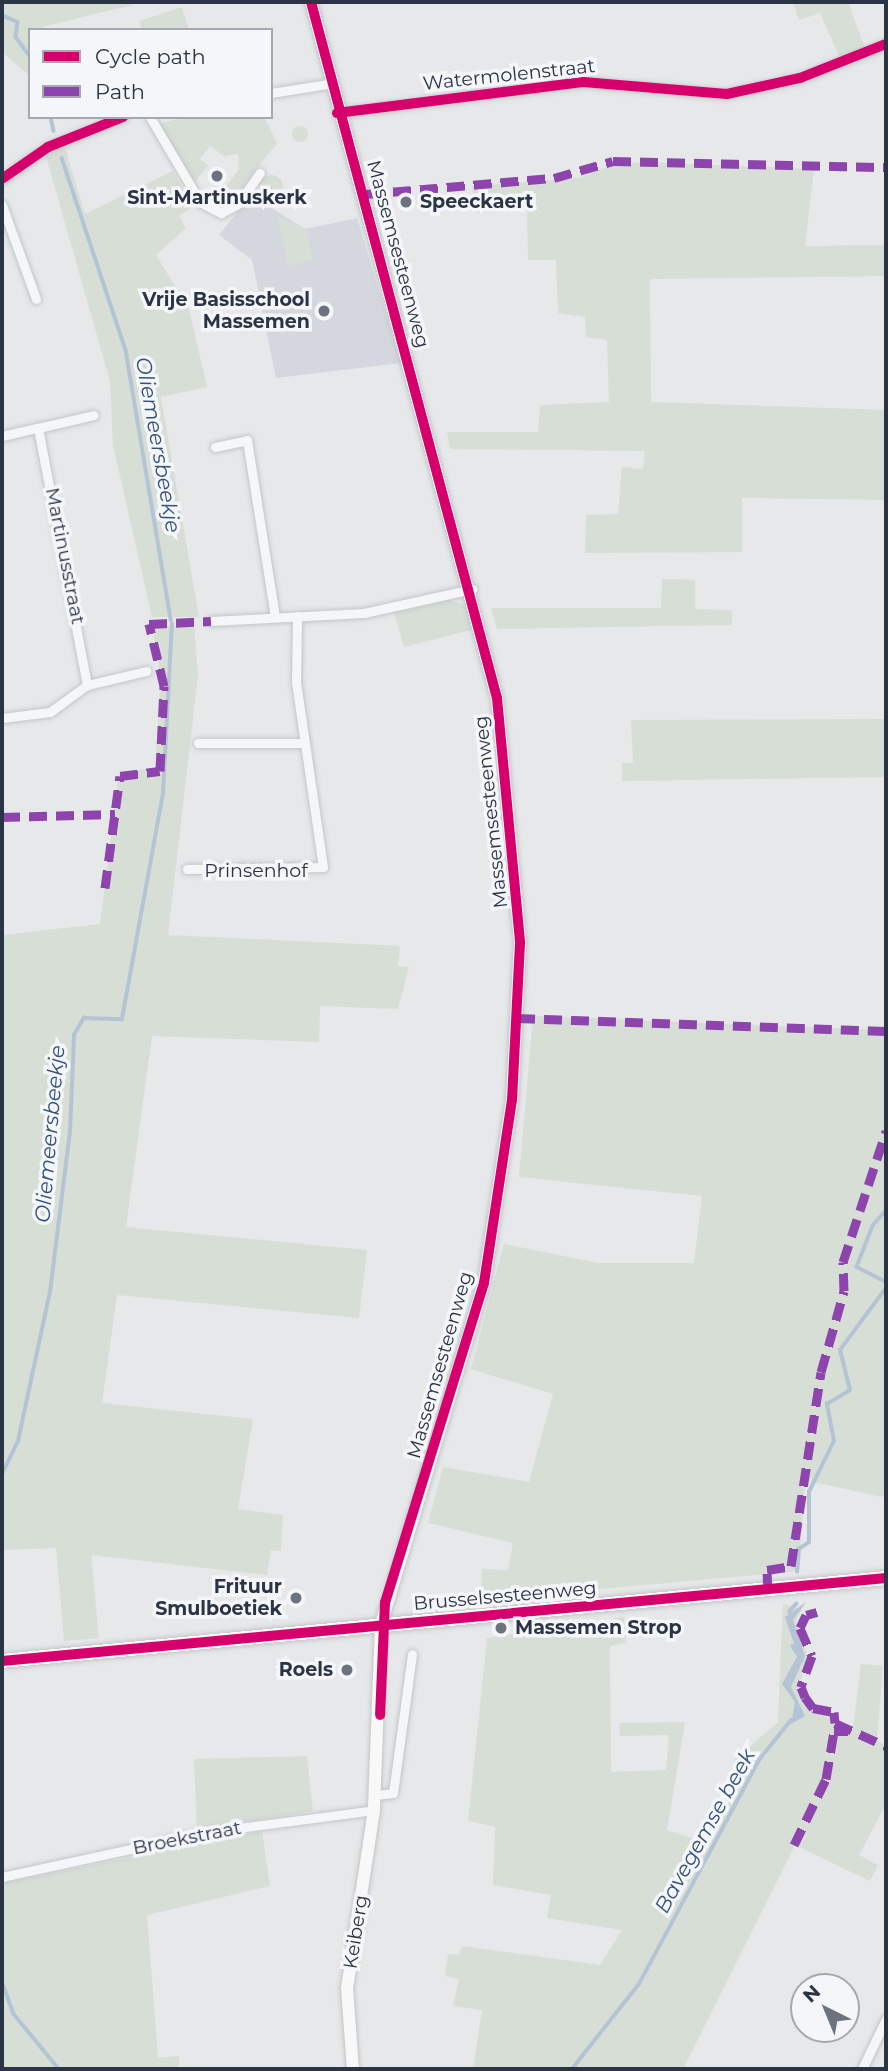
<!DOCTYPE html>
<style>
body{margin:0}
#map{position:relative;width:888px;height:2071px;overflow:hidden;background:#e6e8ea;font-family:Montserrat,sans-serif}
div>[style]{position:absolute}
.built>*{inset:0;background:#d4d7dd}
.green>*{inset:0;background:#d6ded6}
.round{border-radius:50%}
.water>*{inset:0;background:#b4c4d5}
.stream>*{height:3.5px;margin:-1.75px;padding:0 1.75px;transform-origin:1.75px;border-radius:1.75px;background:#b4c4d5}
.roads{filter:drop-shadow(0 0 2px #c4c6c8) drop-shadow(0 0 2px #c4c6c8)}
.minor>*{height:9px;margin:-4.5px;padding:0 4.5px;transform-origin:4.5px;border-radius:4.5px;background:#f5f6f7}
.secondary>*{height:12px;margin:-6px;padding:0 6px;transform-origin:6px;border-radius:6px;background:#f8f8f8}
.primary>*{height:14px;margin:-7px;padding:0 7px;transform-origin:7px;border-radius:7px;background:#f8f8f8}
.quiet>*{height:9px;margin-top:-4.5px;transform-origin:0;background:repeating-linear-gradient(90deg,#8e44ad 0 18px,transparent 0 27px)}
.cycleway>*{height:10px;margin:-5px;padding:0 5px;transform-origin:5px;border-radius:5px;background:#d6006c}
.dots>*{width:19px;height:19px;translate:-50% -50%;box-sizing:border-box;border:4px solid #f4f6f9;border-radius:50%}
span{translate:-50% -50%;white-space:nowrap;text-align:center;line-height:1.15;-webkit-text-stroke:7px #f4f6f9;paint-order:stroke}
.street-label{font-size:19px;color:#2b3445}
.poi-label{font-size:19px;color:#2b3445;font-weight:700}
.left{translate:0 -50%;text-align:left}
.right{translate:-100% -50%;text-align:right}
.water-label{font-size:21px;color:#34527a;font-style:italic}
.frame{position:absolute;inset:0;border:4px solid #2b3445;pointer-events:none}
.legend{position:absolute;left:28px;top:28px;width:245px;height:91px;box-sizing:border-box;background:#f4f6f9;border:2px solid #a4a8b1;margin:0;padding:9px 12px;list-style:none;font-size:21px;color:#2b3445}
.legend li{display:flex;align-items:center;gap:14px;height:35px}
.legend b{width:35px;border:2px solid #a4a8b1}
.north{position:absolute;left:790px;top:1973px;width:70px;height:70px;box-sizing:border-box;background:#f4f6f9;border:2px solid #a4a8b1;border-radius:50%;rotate:317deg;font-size:19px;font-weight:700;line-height:28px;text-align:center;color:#2b3445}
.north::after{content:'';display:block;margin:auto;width:24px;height:32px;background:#6c737f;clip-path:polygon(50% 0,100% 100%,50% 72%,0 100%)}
</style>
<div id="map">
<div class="built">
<div style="clip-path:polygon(251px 195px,305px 229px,357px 218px,401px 363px,276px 378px,252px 260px,219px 235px)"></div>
</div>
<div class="green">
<div style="clip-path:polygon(2px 2px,131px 2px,132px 5px,30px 30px,30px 76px,2px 52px)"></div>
<div style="clip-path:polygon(793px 2px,848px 2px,865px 48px,840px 58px,820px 13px,799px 20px)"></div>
<div style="clip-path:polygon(182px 7px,189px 30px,142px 30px,139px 21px)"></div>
<div style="clip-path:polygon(188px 117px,264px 117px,277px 143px,227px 207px,216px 200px,239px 169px,238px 154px,224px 156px,210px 146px,200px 159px,208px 165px,195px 182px,157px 124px)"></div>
<div class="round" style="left:292px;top:126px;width:16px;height:16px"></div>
<div style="clip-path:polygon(64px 145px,85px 214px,173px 171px,193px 207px,179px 216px,186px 228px,156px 255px,189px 309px,207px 387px,161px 397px,199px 617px,152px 617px,113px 445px,110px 381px,45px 153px)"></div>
<div style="clip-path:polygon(643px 162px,814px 169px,805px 246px,886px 245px,886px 276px,650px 279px,651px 402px,886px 410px,886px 500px,742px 498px,742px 552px,585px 553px,586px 515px,618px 514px,622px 467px,643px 469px,645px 451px,450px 449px,447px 432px,538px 432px,540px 405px,609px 402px,607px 340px,586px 337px,585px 317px,558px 313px,556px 260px,528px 260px,527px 210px,476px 213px,472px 186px,579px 178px,611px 165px)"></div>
<div class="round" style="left:259px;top:175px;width:24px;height:24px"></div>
<div style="clip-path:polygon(278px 217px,306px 229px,313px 260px,288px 266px)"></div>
<div style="clip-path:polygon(662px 579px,695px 580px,695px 609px,732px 610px,732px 625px,497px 629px,491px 608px,661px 608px)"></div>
<div style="clip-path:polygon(449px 600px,466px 605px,471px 630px,404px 647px,394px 613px)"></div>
<div style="clip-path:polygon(152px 626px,194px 626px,198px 675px,168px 935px,400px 946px,398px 966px,409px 967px,398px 1009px,320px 1006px,319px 1042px,152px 1036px,126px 1227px,367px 1250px,359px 1318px,117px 1295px,102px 1403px,253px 1419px,238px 1509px,283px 1515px,281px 1551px,271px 1550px,267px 1575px,91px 1555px,99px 1638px,64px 1641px,56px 1548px,2px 1550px,2px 935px,100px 924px,119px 772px,155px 768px,161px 680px)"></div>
<div style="clip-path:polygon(886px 719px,886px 777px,622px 781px,622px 763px,633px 763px,631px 720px)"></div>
<div style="clip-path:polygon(533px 1016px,886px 1030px,886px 1491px,882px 1497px,805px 1480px,799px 1571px,481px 1600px,482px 1569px,508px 1570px,513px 1543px,428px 1523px,443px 1467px,529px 1482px,553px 1394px,471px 1369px,504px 1244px,598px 1263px,694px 1263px,702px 1196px,519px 1177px)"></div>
<div style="clip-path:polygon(783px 1604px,802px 1609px,796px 1621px,808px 1658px,800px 1683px,810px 1709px,853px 1729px,861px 1664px,883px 1666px,877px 1740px,886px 1745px,886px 1804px,859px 1855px,878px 1865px,870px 1881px,795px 1845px,683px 2069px,473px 2069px,482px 2010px,453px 2006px,459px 1979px,445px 1976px,448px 1954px,459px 1955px,462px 1946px,600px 1965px,622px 1930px,547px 1918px,551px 1895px,493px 1885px,495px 1827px,468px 1821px,487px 1638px,624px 1617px,626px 1643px,610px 1646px,611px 1772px,666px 1770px,669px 1735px,620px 1736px,619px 1723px,685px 1722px,667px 1830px,703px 1842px,733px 1795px,734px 1760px,778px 1722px)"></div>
<div style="clip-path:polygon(307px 1756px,313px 1811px,197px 1829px,194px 1759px)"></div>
<div style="clip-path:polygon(262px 1831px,270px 1886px,147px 1915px,158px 2058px,179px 2056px,179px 2069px,2px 2069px,2px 1883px)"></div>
</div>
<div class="water">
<div style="clip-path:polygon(806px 1602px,793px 1620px,805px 1656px,791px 1687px,805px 1716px,791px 1724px,795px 1702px,782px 1684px,798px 1655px,785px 1617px)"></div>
</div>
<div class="stream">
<div style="left:2px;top:15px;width:17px;rotate:24deg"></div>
<div style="left:18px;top:22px;width:15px;rotate:98deg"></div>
<div style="left:16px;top:37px;width:24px;rotate:54deg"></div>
<div style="left:51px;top:117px;width:14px;rotate:78deg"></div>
<div style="left:62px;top:158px;width:202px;rotate:71.6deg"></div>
<div style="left:126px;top:350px;width:274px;rotate:80.5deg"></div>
<div style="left:886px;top:1211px;width:20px;rotate:131deg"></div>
<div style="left:873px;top:1226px;width:44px;rotate:111.3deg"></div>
<div style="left:857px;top:1267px;width:33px;rotate:27deg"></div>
<div style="left:2px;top:1474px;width:37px;rotate:-64deg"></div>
<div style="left:18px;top:1441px;width:152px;rotate:-77.9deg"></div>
<div style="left:50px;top:1292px;width:161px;rotate:-82.9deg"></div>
<div style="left:70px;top:1132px;width:97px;rotate:-87.6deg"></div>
<div style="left:74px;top:1035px;width:20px;rotate:-60deg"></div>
<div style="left:84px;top:1018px;width:38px;rotate:2deg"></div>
<div style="left:122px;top:1019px;width:229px;rotate:-79.7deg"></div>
<div style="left:163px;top:794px;width:170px;rotate:-87deg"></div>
<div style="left:797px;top:1572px;width:23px;rotate:-85deg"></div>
<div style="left:799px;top:1549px;width:12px;rotate:-35deg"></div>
<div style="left:809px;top:1542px;width:50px;rotate:-90deg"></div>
<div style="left:809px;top:1492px;width:57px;rotate:-63.9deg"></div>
<div style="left:834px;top:1441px;width:38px;rotate:-101deg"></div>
<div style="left:827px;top:1404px;width:27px;rotate:-31deg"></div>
<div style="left:850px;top:1390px;width:41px;rotate:-104deg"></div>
<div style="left:840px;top:1350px;width:77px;rotate:-53.4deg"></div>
<div style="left:789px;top:1612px;width:11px;rotate:-49deg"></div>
<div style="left:793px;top:1646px;width:17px;rotate:57deg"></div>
<div style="left:2px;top:1981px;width:35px;rotate:70deg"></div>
<div style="left:14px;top:2014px;width:71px;rotate:50.7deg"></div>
<div style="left:572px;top:2069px;width:108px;rotate:-51.8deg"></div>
<div style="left:639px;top:1984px;width:254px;rotate:-61.8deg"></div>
<div style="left:759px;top:1760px;width:51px;rotate:-51.3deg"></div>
</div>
<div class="roads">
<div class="minor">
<div style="left:271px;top:93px;width:58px;rotate:-9deg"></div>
<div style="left:337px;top:113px;width:248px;rotate:-7.2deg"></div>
<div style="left:583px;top:82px;width:144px;rotate:4.8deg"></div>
<div style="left:727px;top:94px;width:75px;rotate:-12.4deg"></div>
<div style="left:800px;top:78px;width:92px;rotate:-21.6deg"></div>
<div style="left:150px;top:117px;width:99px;rotate:59.5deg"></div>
<div style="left:200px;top:202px;width:24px;rotate:28deg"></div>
<div style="left:221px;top:213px;width:19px;rotate:-28deg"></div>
<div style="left:238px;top:204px;width:38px;rotate:-55deg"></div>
<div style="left:2px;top:179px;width:56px;rotate:-34.8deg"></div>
<div style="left:48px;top:147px;width:81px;rotate:-21.8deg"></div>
<div style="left:2px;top:205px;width:100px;rotate:70.1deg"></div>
<div style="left:38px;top:428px;width:57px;rotate:-13.1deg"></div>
<div style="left:2px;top:436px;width:37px;rotate:-13deg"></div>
<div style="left:38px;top:428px;width:262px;rotate:79.2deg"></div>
<div style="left:215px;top:447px;width:33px;rotate:-12deg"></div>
<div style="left:247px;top:440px;width:178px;rotate:81deg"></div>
<div style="left:211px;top:621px;width:153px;rotate:-3deg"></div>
<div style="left:364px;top:613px;width:111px;rotate:-12.5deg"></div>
<div style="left:2px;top:718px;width:48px;rotate:-7.1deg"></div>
<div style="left:50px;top:712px;width:46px;rotate:-36.1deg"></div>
<div style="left:87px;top:685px;width:61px;rotate:-13.3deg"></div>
<div style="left:198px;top:743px;width:105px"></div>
<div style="left:187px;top:869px;width:136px;rotate:-0.8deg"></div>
<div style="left:323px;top:867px;width:186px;rotate:-98.3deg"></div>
<div style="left:296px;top:683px;width:67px;rotate:-89.1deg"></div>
<div style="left:375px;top:1795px;width:18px;rotate:-6deg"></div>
<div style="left:393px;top:1793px;width:140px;rotate:-82.2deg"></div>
<div style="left:2px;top:1877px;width:211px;rotate:-12.3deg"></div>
<div style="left:208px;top:1832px;width:167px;rotate:-7.5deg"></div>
<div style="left:862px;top:2069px;width:55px;rotate:-64.4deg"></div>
</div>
<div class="secondary">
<div style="left:311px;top:2px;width:720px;rotate:75.04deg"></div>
<div style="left:497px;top:698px;width:246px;rotate:84.6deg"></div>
<div style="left:520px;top:943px;width:157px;rotate:92.9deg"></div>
<div style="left:512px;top:1100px;width:185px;rotate:98.7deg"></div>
<div style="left:484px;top:1283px;width:357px;rotate:106.8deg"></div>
<div style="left:381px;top:1625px;width:185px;rotate:92.2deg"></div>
<div style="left:374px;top:1810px;width:180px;rotate:98.6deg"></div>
<div style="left:347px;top:1988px;width:81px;rotate:85.8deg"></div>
</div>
<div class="primary">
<div style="left:2px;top:1661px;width:888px;rotate:-5.36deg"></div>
</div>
</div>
<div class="quiet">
<div style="left:366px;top:194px;width:189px;rotate:-4.9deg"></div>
<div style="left:554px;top:178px;width:61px;rotate:-16.1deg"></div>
<div style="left:613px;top:161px;width:273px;rotate:1.3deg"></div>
<div style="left:2px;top:817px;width:113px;rotate:-1.5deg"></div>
<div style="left:105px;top:888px;width:113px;rotate:-82.4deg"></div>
<div style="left:120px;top:776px;width:40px;rotate:-7.1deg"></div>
<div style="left:160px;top:771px;width:85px;rotate:-87.3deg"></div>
<div style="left:164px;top:686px;width:64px;rotate:-103.6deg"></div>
<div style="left:149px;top:624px;width:62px;rotate:-2.8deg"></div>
<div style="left:517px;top:1018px;width:369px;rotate:2deg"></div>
<div style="left:768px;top:1591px;width:21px;rotate:-93deg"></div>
<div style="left:767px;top:1570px;width:24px;rotate:-9deg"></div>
<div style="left:791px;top:1566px;width:196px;rotate:-81.2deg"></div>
<div style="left:821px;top:1372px;width:84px;rotate:-74.1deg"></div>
<div style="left:844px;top:1291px;width:29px;rotate:-92deg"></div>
<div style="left:843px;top:1262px;width:138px;rotate:-71.8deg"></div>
<div style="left:817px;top:1612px;width:11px;rotate:165deg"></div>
<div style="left:806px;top:1615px;width:14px;rotate:115deg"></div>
<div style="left:800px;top:1628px;width:30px;rotate:67deg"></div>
<div style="left:812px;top:1656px;width:33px;rotate:110deg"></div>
<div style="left:801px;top:1687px;width:11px;rotate:68deg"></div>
<div style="left:805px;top:1697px;width:14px;rotate:54deg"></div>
<div style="left:813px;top:1708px;width:21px;rotate:11deg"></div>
<div style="left:834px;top:1712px;width:11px;rotate:85deg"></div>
<div style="left:835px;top:1723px;width:56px;rotate:24.3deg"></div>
<div style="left:794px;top:1845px;width:73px;rotate:-64.1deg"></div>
<div style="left:826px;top:1779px;width:49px;rotate:-80.5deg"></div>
<div style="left:834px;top:1731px;width:14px"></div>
</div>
<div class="cycleway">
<div style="left:311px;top:2px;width:720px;rotate:75.04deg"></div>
<div style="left:497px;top:698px;width:246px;rotate:84.6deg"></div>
<div style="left:520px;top:943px;width:157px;rotate:92.9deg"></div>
<div style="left:512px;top:1100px;width:185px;rotate:98.7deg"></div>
<div style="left:484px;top:1283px;width:334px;rotate:107.2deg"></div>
<div style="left:385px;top:1602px;width:113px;rotate:92.5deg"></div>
<div style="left:337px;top:113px;width:248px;rotate:-7.2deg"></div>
<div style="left:583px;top:82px;width:144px;rotate:4.8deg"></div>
<div style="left:727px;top:94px;width:75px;rotate:-12.4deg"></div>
<div style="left:800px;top:78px;width:92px;rotate:-21.6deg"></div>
<div style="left:2px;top:179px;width:56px;rotate:-34.8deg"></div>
<div style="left:48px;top:147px;width:81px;rotate:-21.8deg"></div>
<div style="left:2px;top:1661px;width:888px;rotate:-5.36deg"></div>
</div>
<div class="dots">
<div style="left:217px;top:176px;background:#6c737f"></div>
<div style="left:406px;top:202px;background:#6c737f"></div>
<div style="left:324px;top:311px;background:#6c737f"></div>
<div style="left:296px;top:1598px;background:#6c737f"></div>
<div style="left:501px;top:1628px;background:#6c737f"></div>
<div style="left:347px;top:1670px;background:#6c737f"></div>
</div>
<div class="street-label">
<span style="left:509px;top:75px;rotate:-6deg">Watermolenstraat</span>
<span style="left:398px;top:254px;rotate:75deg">Massemsesteenweg</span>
<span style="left:65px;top:556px;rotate:79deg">Martinusstraat</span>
<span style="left:491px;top:812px;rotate:-96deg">Massemsesteenweg</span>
<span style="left:256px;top:871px">Prinsenhof</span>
<span style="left:440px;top:1365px;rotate:-74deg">Massemsesteenweg</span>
<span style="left:505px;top:1596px;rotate:-5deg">Brusselsesteenweg</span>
<span style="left:187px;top:1838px;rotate:-11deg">Broekstraat</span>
<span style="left:356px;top:1932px;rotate:-81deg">Keiberg</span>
</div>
<div class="poi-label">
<span style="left:217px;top:198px">Sint-Martinuskerk</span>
<span class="left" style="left:420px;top:202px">Speeckaert</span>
<span class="right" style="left:310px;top:311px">Vrije Basisschool<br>Massemen</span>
<span class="right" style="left:282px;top:1598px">Frituur<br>Smulboetiek</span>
<span class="left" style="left:515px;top:1628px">Massemen Strop</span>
<span class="right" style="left:333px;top:1670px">Roels</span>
</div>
<div class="water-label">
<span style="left:158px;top:445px;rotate:80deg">Oliemeersbeekje</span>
<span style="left:50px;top:1134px;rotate:-85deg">Oliemeersbeekje</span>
<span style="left:705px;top:1831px;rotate:-61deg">Bavegemse beek</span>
</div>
<div class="frame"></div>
<ul class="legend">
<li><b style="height:9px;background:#d6006c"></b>Cycle path</li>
<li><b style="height:9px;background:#8e44ad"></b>Path</li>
</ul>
<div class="north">N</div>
</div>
